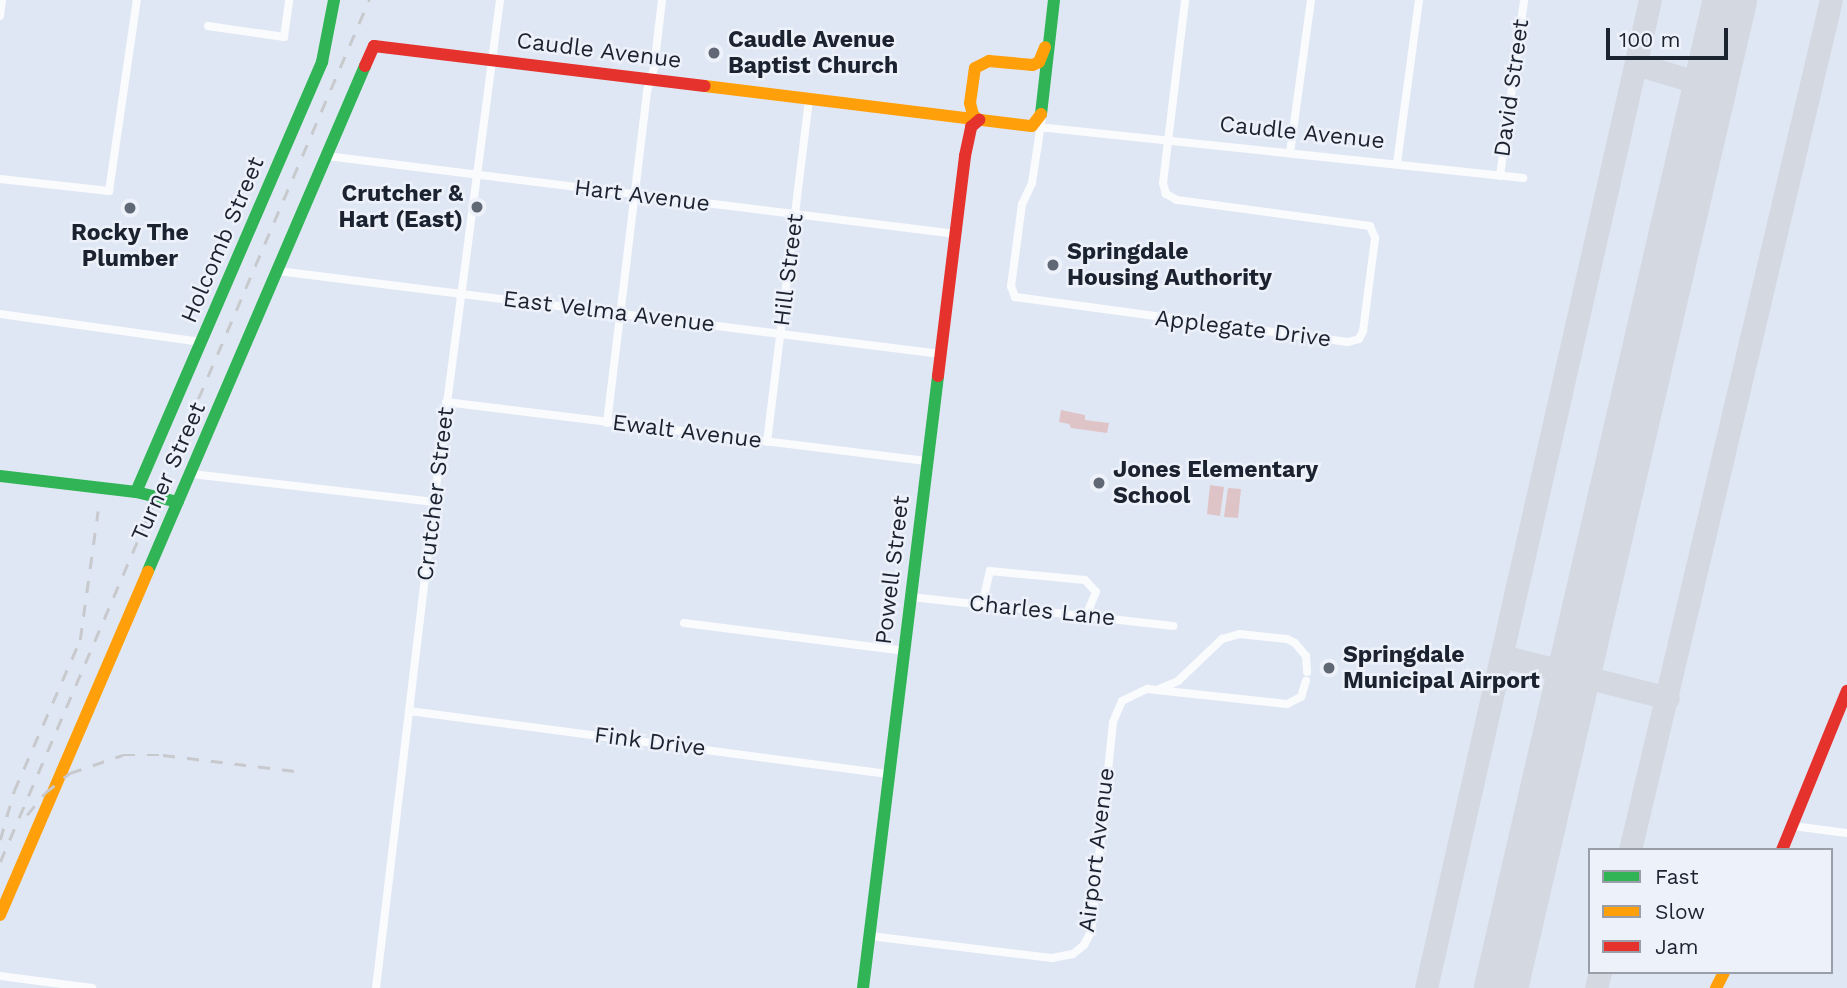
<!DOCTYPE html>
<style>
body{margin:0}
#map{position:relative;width:1847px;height:988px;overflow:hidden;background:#e0e7f4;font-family:"Work Sans",sans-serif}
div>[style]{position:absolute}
.green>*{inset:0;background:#dec4c7}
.taxiway>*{height:23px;margin:-11.5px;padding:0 11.5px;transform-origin:11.5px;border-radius:11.5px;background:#d4d8e0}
.runway>*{height:54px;margin:-27px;padding:0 27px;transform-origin:27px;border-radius:27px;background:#d4d8e0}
.street>*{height:8px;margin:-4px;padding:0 4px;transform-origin:4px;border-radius:4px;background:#fafbfd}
.fast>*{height:12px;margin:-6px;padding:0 6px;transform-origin:6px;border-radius:6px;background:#30b455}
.slow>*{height:12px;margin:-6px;padding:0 6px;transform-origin:6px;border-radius:6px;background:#ff9f0a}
.jam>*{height:12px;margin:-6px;padding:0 6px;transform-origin:6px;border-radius:6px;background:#e5322d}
.rail>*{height:2.5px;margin-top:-1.25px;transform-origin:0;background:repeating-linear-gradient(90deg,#c7c9cd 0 12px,transparent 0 24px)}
.dots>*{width:19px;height:19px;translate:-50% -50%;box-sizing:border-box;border:4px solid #edf1f9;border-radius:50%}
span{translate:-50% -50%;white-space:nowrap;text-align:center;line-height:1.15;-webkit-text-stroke:5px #edf1f9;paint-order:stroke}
.poi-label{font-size:23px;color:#1b2230;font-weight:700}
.left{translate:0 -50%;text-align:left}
.right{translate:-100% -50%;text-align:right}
.street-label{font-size:23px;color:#1b2230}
.legend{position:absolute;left:1588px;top:848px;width:245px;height:126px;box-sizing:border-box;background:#edf1f9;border:2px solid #999ea9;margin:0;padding:9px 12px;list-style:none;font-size:21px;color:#1b2230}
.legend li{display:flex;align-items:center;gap:14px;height:35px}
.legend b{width:35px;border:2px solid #999ea9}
.scale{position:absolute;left:1606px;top:28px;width:122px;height:32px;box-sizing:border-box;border:4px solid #1b2230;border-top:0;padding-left:9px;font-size:21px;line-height:24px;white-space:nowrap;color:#1b2230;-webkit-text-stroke:5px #edf1f9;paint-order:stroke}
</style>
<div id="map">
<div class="green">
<div style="clip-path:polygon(1061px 410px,1085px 415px,1085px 420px,1109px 423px,1107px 433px,1071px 428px,1069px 424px,1059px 422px)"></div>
<div style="clip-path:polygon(1210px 485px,1224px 487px,1220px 516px,1207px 514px)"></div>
<div style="clip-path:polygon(1228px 488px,1241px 489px,1238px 518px,1224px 517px)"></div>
</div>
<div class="taxiway">
<div style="left:1636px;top:64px;width:77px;rotate:16.6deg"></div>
<div style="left:1502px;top:656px;width:171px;rotate:14.2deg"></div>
<div style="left:1630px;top:850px;width:873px;rotate:-76.7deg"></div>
<div style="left:1426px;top:988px;width:1013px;rotate:-77.23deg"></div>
<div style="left:1596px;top:988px;width:16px;rotate:-76deg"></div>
</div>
<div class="runway">
<div style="left:1501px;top:988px;width:1014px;rotate:-76.95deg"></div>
</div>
<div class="street">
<div style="left:0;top:16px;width:16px;rotate:-83deg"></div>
<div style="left:208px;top:26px;width:77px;rotate:8.2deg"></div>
<div style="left:284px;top:37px;width:37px;rotate:-82deg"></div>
<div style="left:1042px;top:117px;width:67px;rotate:98.6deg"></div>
<div style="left:1032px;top:183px;width:23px;rotate:115deg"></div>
<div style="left:1022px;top:204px;width:83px;rotate:97.6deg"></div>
<div style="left:1011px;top:286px;width:12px;rotate:70deg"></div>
<div style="left:1015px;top:297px;width:336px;rotate:7.7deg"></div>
<div style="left:1348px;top:342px;width:11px;rotate:-15deg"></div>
<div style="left:1359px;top:339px;width:9px;rotate:-63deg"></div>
<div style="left:1363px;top:331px;width:94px;rotate:-82.6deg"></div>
<div style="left:1375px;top:238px;width:13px;rotate:-113deg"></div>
<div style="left:1370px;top:226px;width:195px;rotate:-172.3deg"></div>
<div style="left:1177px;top:200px;width:13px;rotate:-151deg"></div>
<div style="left:1166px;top:194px;width:11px;rotate:-105deg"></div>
<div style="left:1163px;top:183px;width:184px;rotate:-83.1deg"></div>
<div style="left:1038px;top:127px;width:488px;rotate:6deg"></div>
<div style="left:1290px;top:153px;width:154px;rotate:-82.2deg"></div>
<div style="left:327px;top:156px;width:634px;rotate:7.07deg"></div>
<div style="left:1397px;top:163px;width:164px;rotate:-82.3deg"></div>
<div style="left:1500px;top:176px;width:178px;rotate:-82.2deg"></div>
<div style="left:0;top:179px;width:110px;rotate:6.3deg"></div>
<div style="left:109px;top:191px;width:193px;rotate:-81.7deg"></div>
<div style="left:278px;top:271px;width:668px;rotate:7.14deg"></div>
<div style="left:0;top:314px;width:205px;rotate:7.9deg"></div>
<div style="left:446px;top:402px;width:486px;rotate:7deg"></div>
<div style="left:607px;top:423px;width:334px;rotate:-83.1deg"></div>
<div style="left:647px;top:91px;width:24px;rotate:-73deg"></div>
<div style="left:654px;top:68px;width:68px;rotate:-83.3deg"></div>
<div style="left:767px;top:442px;width:347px;rotate:-83deg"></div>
<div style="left:192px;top:474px;width:244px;rotate:6.6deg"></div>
<div style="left:911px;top:597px;width:264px;rotate:6.3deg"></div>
<div style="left:982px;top:605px;width:35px;rotate:-77deg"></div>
<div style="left:990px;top:571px;width:95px;rotate:5.4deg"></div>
<div style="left:1085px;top:580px;width:16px;rotate:47deg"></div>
<div style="left:1096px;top:592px;width:26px;rotate:113deg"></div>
<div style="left:684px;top:623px;width:223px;rotate:7.2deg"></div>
<div style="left:1157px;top:690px;width:23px;rotate:-23deg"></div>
<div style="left:1178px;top:681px;width:61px;rotate:-43.7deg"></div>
<div style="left:1222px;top:639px;width:18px;rotate:-16deg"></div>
<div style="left:1239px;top:634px;width:48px;rotate:5.9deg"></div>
<div style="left:1287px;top:639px;width:9px;rotate:27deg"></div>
<div style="left:1295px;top:643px;width:17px;rotate:50deg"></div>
<div style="left:1306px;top:656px;width:16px;rotate:86deg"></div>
<div style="left:409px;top:711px;width:485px;rotate:7.5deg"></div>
<div style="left:1793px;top:826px;width:54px;rotate:7.4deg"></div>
<div style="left:870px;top:936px;width:183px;rotate:6.9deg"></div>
<div style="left:1052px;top:958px;width:21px;rotate:-11deg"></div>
<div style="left:1073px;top:954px;width:14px;rotate:-39deg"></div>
<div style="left:1084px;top:945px;width:15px;rotate:-62deg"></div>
<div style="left:1091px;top:932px;width:211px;rotate:-84deg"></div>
<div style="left:1113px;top:722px;width:23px;rotate:-67deg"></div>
<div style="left:1122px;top:701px;width:28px;rotate:-26deg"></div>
<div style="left:1147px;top:689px;width:141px;rotate:6.1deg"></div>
<div style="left:1287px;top:704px;width:16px;rotate:-27deg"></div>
<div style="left:1301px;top:697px;width:17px;rotate:-73deg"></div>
<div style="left:0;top:976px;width:93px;rotate:7.4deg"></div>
<div style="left:376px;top:988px;width:489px;rotate:-83.2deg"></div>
<div style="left:434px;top:502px;width:506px;rotate:-82.51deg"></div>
</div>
<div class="fast">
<div style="left:1041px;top:114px;width:115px;rotate:-83.5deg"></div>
<div style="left:0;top:476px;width:137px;rotate:6.7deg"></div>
<div style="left:136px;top:492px;width:43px;rotate:13.4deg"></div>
<div style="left:136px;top:492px;width:469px;rotate:-66.6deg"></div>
<div style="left:322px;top:62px;width:63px;rotate:-79deg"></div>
<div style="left:148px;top:571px;width:550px;rotate:-66.75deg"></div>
<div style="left:863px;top:988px;width:617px;rotate:-83.01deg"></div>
</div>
<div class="slow">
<div style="left:705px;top:86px;width:329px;rotate:7deg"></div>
<div style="left:1032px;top:126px;width:15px;rotate:-53deg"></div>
<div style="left:979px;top:120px;width:8px;rotate:-140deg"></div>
<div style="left:973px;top:115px;width:12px;rotate:-104deg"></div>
<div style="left:970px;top:103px;width:35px;rotate:-82deg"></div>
<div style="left:975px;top:68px;width:16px;rotate:-27deg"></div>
<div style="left:989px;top:61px;width:44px;rotate:5.2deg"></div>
<div style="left:1033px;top:65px;width:7px;rotate:-27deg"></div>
<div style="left:1039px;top:62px;width:16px;rotate:-68deg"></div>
<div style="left:0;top:915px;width:374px;rotate:-66.7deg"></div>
<div style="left:1716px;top:988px;width:18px;rotate:-63deg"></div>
</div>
<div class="jam">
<div style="left:365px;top:66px;width:22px;rotate:-66deg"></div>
<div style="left:374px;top:46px;width:333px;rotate:6.9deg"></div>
<div style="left:938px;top:376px;width:222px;rotate:-83deg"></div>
<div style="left:965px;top:156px;width:30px;rotate:-78deg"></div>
<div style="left:971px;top:127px;width:11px;rotate:-41deg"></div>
<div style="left:1782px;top:850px;width:172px;rotate:-67.8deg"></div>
</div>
<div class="rail">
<div style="left:27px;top:815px;width:28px;rotate:-51deg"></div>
<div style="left:45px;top:793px;width:32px;rotate:-39deg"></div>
<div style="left:70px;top:773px;width:56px;rotate:-18.8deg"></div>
<div style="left:123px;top:755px;width:40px"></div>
<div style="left:163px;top:755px;width:141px;rotate:6.9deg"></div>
<div style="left:0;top:840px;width:51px;rotate:-74.1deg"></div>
<div style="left:14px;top:791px;width:165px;rotate:-66.4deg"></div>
<div style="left:80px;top:640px;width:130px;rotate:-82.1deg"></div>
<div style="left:0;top:862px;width:938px;rotate:-66.83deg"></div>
</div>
<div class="dots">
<div style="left:714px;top:53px;background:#606775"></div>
<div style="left:477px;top:207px;background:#606775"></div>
<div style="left:130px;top:208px;background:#606775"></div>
<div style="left:1053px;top:265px;background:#606775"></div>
<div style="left:1099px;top:483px;background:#606775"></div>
<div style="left:1329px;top:668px;background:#606775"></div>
</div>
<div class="poi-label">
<span class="left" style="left:728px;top:53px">Caudle Avenue<br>Baptist Church</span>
<span class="right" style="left:463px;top:207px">Crutcher &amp;<br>Hart (East)</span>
<span style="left:130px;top:246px">Rocky The<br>Plumber</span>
<span class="left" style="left:1067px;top:265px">Springdale<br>Housing Authority</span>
<span class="left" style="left:1113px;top:483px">Jones Elementary<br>School</span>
<span class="left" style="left:1343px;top:668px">Springdale<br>Municipal Airport</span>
</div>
<div class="street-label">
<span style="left:599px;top:51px;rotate:7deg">Caudle Avenue</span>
<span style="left:1512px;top:88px;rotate:-82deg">David Street</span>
<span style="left:1302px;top:133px;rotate:6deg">Caudle Avenue</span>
<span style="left:642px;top:196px;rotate:7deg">Hart Avenue</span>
<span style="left:223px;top:240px;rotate:-67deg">Holcomb Street</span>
<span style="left:789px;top:270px;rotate:-83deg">Hill Street</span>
<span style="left:609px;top:312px;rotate:7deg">East Velma Avenue</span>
<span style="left:1243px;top:329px;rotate:7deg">Applegate Drive</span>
<span style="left:687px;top:432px;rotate:7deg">Ewalt Avenue</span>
<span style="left:169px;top:472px;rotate:-66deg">Turner Street</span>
<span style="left:436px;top:494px;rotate:-83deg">Crutcher Street</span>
<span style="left:893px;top:570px;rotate:-83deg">Powell Street</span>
<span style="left:1042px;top:611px;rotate:6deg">Charles Lane</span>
<span style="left:650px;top:742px;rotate:7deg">Fink Drive</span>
<span style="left:1097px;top:850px;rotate:-83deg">Airport Avenue</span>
</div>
<ul class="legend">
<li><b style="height:9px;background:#30b455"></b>Fast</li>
<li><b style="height:9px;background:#ff9f0a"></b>Slow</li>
<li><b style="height:9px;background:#e5322d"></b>Jam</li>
</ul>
<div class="scale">100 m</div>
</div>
